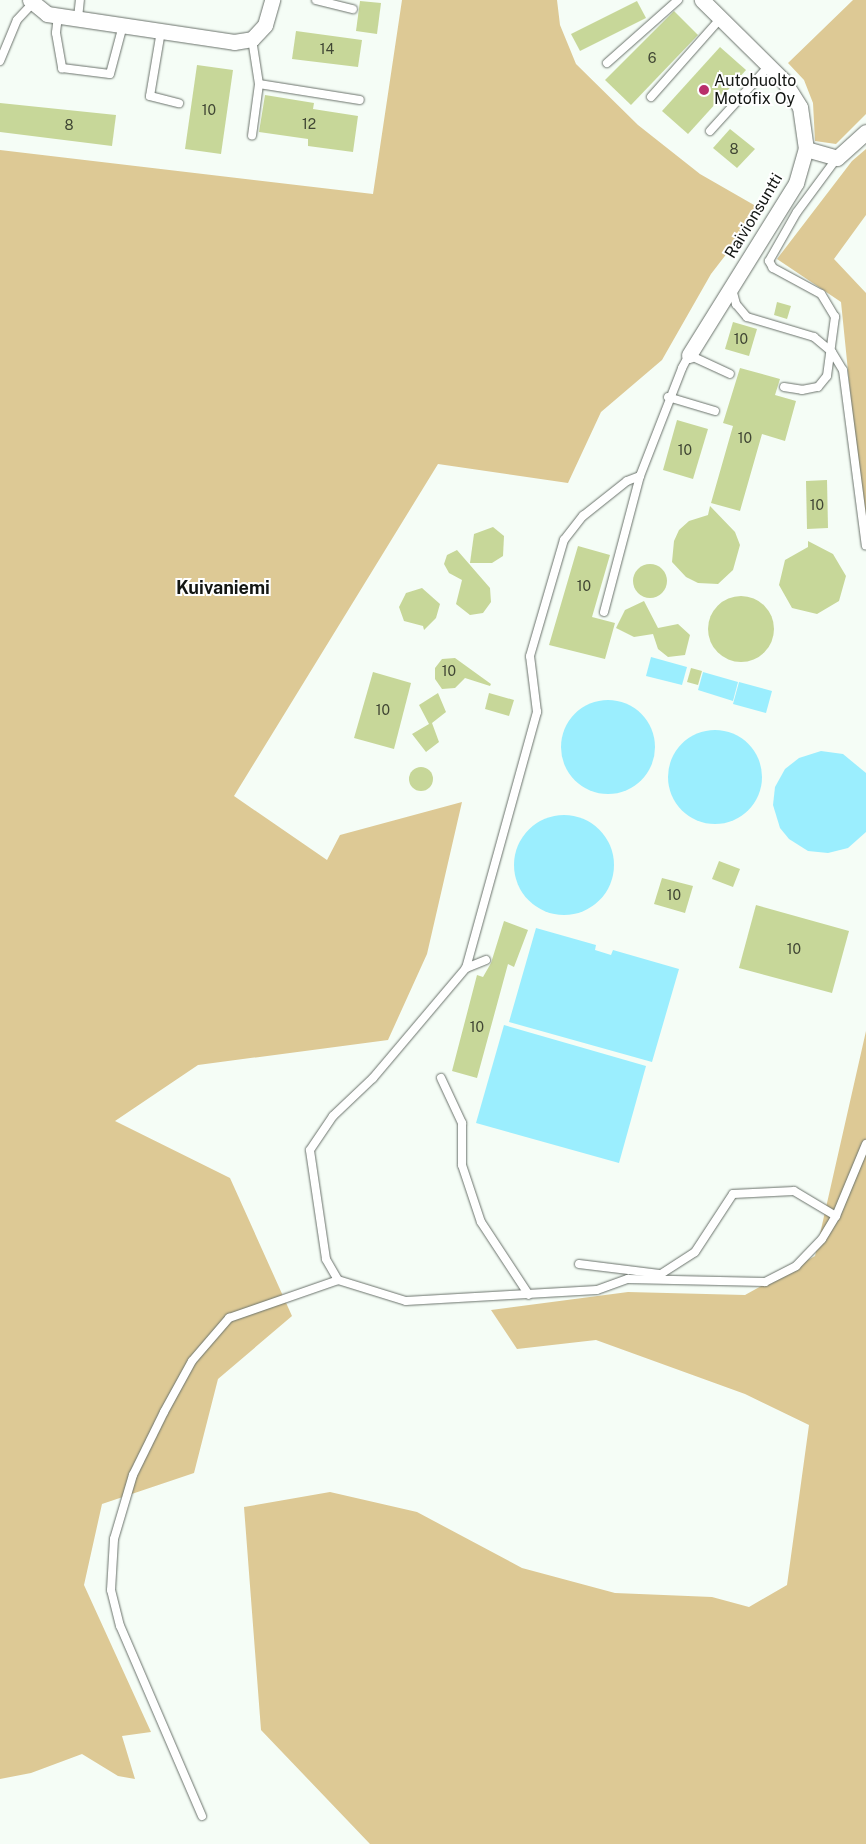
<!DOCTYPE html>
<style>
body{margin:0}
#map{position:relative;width:866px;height:1844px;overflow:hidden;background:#f5fdf6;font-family:"Public Sans",sans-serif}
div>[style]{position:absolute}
.green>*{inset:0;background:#ddc995}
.water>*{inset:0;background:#9beefe}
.round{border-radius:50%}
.building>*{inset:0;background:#c7d799}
.roads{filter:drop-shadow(0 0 1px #6a726b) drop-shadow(0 0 1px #6a726b)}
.lane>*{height:8px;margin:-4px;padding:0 4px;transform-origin:4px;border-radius:4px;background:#fff}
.street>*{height:15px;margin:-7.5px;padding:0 7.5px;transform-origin:7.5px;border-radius:7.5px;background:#fff}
.dots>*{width:14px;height:14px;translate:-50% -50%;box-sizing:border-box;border:2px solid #fff;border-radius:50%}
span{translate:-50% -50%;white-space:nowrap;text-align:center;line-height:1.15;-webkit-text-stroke:4px #fff;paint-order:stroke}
.number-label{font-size:14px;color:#404634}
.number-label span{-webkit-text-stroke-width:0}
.poi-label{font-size:16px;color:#131613}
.left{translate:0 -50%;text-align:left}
.street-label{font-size:16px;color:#131613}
.neighbourhood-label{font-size:18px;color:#131613;font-weight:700}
</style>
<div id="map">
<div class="green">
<i style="clip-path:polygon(402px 0,557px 0,560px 25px,576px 64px,638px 125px,700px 174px,761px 209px,711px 274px,662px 360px,601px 412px,568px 483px,438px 464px,234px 796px,327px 860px,340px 835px,462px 802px,427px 954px,388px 1040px,198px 1065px,115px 1121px,230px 1178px,292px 1316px,218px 1379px,194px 1473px,102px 1504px,84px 1585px,151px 1732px,122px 1736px,135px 1779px,118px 1776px,82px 1754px,31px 1773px,0 1779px,0 150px,373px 194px)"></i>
<i style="clip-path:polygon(853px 0,866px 0,866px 114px,836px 144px,815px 141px,813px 103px,804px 80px,788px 63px)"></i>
<i style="clip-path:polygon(866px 149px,866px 215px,834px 259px,866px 293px,866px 548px,841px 302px,777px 259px,852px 161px)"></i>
<i style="clip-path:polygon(866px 1031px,866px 1844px,370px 1844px,261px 1730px,244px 1507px,330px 1492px,417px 1512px,522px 1568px,615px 1593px,712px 1597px,749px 1607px,787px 1585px,809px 1425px,745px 1394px,596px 1340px,517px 1349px,491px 1310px,628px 1292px,745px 1295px,815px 1256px)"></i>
</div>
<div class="water">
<i style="clip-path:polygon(651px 657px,687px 667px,682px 685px,646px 676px)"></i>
<i style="clip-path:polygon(703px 672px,738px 682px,733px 701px,698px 690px)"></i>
<i style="clip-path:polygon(739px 682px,772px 691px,766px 713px,733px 704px)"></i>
<i class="round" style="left:561px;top:700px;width:94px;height:94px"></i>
<i class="round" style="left:668px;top:730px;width:94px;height:94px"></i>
<i style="clip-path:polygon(821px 751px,843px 754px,866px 773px,866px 832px,848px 848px,828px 853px,808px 851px,789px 839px,780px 828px,773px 805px,775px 787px,785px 769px,799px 758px)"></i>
<i class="round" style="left:514px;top:815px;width:100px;height:100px"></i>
<i style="clip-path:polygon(536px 928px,596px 945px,595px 950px,611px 955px,613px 950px,679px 969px,652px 1062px,509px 1022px)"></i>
<i style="clip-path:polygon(504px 1025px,646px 1066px,619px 1163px,476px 1123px)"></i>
</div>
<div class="building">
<i style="clip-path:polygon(360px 1px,381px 3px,377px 34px,356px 31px)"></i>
<i style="clip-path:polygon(637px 1px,646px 18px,580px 51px,571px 34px)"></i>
<i style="clip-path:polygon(674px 11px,698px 35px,631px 105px,605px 80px)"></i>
<i style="clip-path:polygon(296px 31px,362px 40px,358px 67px,292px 59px)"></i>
<i style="clip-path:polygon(720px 47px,746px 70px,688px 134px,662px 111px)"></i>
<i style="clip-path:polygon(197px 65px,233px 70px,221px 154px,185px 149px)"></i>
<i style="clip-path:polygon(265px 95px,314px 103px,313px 109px,358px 116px,353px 152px,308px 146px,308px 139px,259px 132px)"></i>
<i style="clip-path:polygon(0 103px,116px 115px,112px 146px,0 132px)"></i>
<i style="clip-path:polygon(730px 129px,755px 149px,737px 168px,713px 148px)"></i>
<i style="clip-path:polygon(777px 302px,791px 306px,787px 319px,774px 315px)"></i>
<i style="clip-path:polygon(733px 322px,757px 329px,749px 356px,725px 349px)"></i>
<i style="clip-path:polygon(740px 368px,780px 379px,775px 395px,796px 401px,785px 441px,762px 434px,740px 511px,711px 503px,733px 426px,723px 423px)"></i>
<i style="clip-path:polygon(677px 420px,708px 429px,693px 479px,663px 470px)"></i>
<i style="clip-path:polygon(827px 480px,828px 528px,807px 529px,806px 481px)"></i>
<i style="clip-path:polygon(710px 506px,735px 532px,740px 545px,733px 570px,718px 584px,698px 583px,686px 577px,672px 562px,674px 541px,679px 530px,689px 521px,708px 515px)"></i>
<i style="clip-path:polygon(493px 527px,504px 536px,503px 556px,492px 563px,470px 563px,474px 534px)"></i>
<i style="clip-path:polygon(808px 541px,833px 554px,846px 576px,839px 601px,817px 614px,792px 608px,779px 585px,785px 560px,808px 547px)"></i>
<i style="clip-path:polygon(578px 546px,610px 555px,592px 617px,615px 623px,605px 659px,549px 645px)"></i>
<i style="clip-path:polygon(457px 550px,490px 588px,491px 602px,483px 613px,470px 615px,456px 604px,462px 580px,449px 573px,444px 564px,447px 555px)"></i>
<i class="round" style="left:633px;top:564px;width:34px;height:34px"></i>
<i style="clip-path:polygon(422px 588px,440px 604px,436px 618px,424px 630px,423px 626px,404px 621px,399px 607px,406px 593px)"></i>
<i class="round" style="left:708px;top:596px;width:66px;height:66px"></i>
<i style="clip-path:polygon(644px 601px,658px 628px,678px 624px,690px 635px,685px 655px,668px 657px,658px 649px,653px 634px,634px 637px,616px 628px,625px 610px)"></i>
<i style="clip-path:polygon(455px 658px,491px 684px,490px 686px,465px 678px,455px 688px,442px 689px,435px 679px,435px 668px,442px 659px)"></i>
<i style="clip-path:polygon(691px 668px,702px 671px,698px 685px,687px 682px)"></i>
<i style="clip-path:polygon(373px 672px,411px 683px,394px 749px,354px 738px)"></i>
<i style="clip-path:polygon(438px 693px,446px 712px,432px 723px,439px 742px,426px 752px,412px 734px,429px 724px,419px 705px)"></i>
<i style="clip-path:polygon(489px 693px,514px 700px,509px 716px,485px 709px)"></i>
<i class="round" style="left:409px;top:767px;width:24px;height:24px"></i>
<i style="clip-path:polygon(719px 861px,740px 869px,733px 887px,712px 879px)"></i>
<i style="clip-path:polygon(662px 878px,693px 886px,685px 913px,654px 904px)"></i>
<i style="clip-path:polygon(756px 905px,849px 931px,832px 993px,739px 968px)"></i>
<i style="clip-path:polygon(504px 921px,528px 930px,514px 967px,508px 964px,477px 1078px,452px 1071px,477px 975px,483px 977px,491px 963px)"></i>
</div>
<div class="roads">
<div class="lane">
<i style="left:316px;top:0;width:38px;rotate:14deg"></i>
<i style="left:58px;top:16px;width:17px;rotate:97deg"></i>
<i style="left:56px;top:33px;width:36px;rotate:80deg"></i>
<i style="left:62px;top:68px;width:48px;rotate:7.1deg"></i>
<i style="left:110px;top:74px;width:51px;rotate:-75.1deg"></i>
<i style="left:78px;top:18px;width:18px;rotate:-84deg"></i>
<i style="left:161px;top:31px;width:66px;rotate:99.6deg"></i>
<i style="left:150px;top:96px;width:30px;rotate:14deg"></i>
<i style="left:252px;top:39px;width:46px;rotate:81.2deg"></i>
<i style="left:259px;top:84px;width:52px;rotate:97.7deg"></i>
<i style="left:0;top:61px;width:44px;rotate:-67.5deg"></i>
<i style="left:17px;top:20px;width:22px;rotate:-47deg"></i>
<i style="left:607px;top:63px;width:95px;rotate:-41.6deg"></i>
<i style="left:259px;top:84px;width:102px;rotate:9deg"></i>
<i style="left:651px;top:97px;width:104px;rotate:-48.5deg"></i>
<i style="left:710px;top:131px;width:88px;rotate:-47.8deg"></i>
<i style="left:732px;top:289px;width:16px;rotate:75deg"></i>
<i style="left:736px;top:304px;width:17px;rotate:50deg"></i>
<i style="left:747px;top:317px;width:70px;rotate:16.6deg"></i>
<i style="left:814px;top:337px;width:23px;rotate:40deg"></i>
<i style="left:832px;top:352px;width:21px;rotate:59deg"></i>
<i style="left:843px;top:370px;width:177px;rotate:82.6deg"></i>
<i style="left:784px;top:387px;width:18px;rotate:9deg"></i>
<i style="left:802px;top:390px;width:16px;rotate:-11deg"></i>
<i style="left:818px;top:387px;width:14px;rotate:-51deg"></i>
<i style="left:827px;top:376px;width:60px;rotate:-82.3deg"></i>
<i style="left:835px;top:317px;width:27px;rotate:-121deg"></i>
<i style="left:821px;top:294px;width:55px;rotate:-151.6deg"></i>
<i style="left:773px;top:268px;width:8px;rotate:-120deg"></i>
<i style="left:769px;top:261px;width:56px;rotate:-60.3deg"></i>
<i style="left:797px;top:212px;width:67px;rotate:-53.5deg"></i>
<i style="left:668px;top:397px;width:49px;rotate:16.6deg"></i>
<i style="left:604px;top:612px;width:141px;rotate:-75.2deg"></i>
<i style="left:640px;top:476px;width:116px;rotate:-68.7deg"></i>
<i style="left:682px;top:368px;width:15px;rotate:-62deg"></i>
<i style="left:689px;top:355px;width:45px;rotate:24.9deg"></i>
<i style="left:486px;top:960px;width:22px;rotate:158deg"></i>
<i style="left:466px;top:968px;width:266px;rotate:-74.5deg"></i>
<i style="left:537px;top:712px;width:56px;rotate:-97.1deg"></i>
<i style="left:530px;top:656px;width:121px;rotate:-73.7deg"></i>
<i style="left:564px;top:540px;width:31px;rotate:-52deg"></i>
<i style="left:583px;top:516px;width:56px;rotate:-38.5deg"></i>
<i style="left:627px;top:481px;width:14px;rotate:-21deg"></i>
<i style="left:441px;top:1078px;width:50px;rotate:65deg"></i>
<i style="left:462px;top:1123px;width:42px;rotate:90deg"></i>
<i style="left:462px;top:1165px;width:60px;rotate:71.6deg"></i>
<i style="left:481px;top:1222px;width:87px;rotate:56.7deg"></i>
<i style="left:579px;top:1264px;width:83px;rotate:7deg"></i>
<i style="left:661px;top:1274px;width:40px;rotate:-32.9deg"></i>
<i style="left:695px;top:1252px;width:69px;rotate:-56.8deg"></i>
<i style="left:733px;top:1194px;width:61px;rotate:-2.8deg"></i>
<i style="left:794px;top:1191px;width:49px;rotate:30.8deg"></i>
<i style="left:338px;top:1280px;width:24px;rotate:-120deg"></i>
<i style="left:326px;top:1259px;width:110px;rotate:-98.4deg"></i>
<i style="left:310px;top:1150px;width:41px;rotate:-55.9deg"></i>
<i style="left:333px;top:1116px;width:55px;rotate:-43.5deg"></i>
<i style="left:373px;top:1078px;width:144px;rotate:-49.8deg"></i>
<i style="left:202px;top:1816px;width:207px;rotate:-113.3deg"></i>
<i style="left:120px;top:1626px;width:37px;rotate:-104deg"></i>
<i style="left:111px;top:1590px;width:51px;rotate:-86.6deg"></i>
<i style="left:114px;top:1539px;width:67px;rotate:-73.5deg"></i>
<i style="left:133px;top:1475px;width:70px;rotate:-63.8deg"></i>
<i style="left:164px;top:1412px;width:58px;rotate:-61.2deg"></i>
<i style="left:192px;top:1361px;width:57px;rotate:-49.3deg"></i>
<i style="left:229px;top:1318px;width:115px;rotate:-19.2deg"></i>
<i style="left:338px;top:1280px;width:71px;rotate:17.2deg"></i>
<i style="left:406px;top:1301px;width:191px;rotate:-3.3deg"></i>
<i style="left:597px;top:1290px;width:33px;rotate:-20deg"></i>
<i style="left:628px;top:1279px;width:137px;rotate:1.3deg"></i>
<i style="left:765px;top:1282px;width:35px;rotate:-27deg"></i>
<i style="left:796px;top:1266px;width:37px;rotate:-46deg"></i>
<i style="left:822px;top:1239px;width:27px;rotate:-59deg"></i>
<i style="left:836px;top:1216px;width:78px;rotate:-67.4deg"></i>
</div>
<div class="street">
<i style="left:30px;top:0;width:22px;rotate:39deg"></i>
<i style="left:47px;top:14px;width:189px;rotate:8.5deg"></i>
<i style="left:234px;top:42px;width:18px;rotate:-9deg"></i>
<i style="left:252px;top:39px;width:19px;rotate:-47deg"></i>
<i style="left:265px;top:25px;width:26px;rotate:-74deg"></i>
<i style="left:806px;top:149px;width:32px;rotate:16deg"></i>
<i style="left:837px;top:158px;width:39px;rotate:-42deg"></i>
<i style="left:689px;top:355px;width:203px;rotate:-58.1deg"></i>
<i style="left:796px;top:183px;width:35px;rotate:-74deg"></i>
<i style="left:806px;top:149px;width:42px;rotate:-98.1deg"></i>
<i style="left:800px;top:107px;width:32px;rotate:-122deg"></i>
<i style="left:783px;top:80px;width:114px;rotate:-135.4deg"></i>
</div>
</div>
<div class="dots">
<i style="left:704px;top:90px;background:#b92f6b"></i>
</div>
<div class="number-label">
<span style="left:327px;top:49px">14</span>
<span style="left:652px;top:58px">6</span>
<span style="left:209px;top:110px">10</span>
<span style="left:309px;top:124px">12</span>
<span style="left:69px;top:125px">8</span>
<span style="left:734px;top:149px">8</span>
<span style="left:741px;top:339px">10</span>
<span style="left:745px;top:438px">10</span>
<span style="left:685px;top:450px">10</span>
<span style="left:817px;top:505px">10</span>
<span style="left:584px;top:586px">10</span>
<span style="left:449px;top:671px">10</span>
<span style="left:383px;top:710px">10</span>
<span style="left:674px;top:895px">10</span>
<span style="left:794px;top:949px">10</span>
<span style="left:477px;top:1027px">10</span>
</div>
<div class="poi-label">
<span class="left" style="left:714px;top:90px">Autohuolto<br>Motofix Oy</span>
</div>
<div class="street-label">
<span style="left:754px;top:216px;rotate:-59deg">Raivionsuntti</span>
</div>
<div class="neighbourhood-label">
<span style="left:223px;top:588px">Kuivaniemi</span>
</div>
</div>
